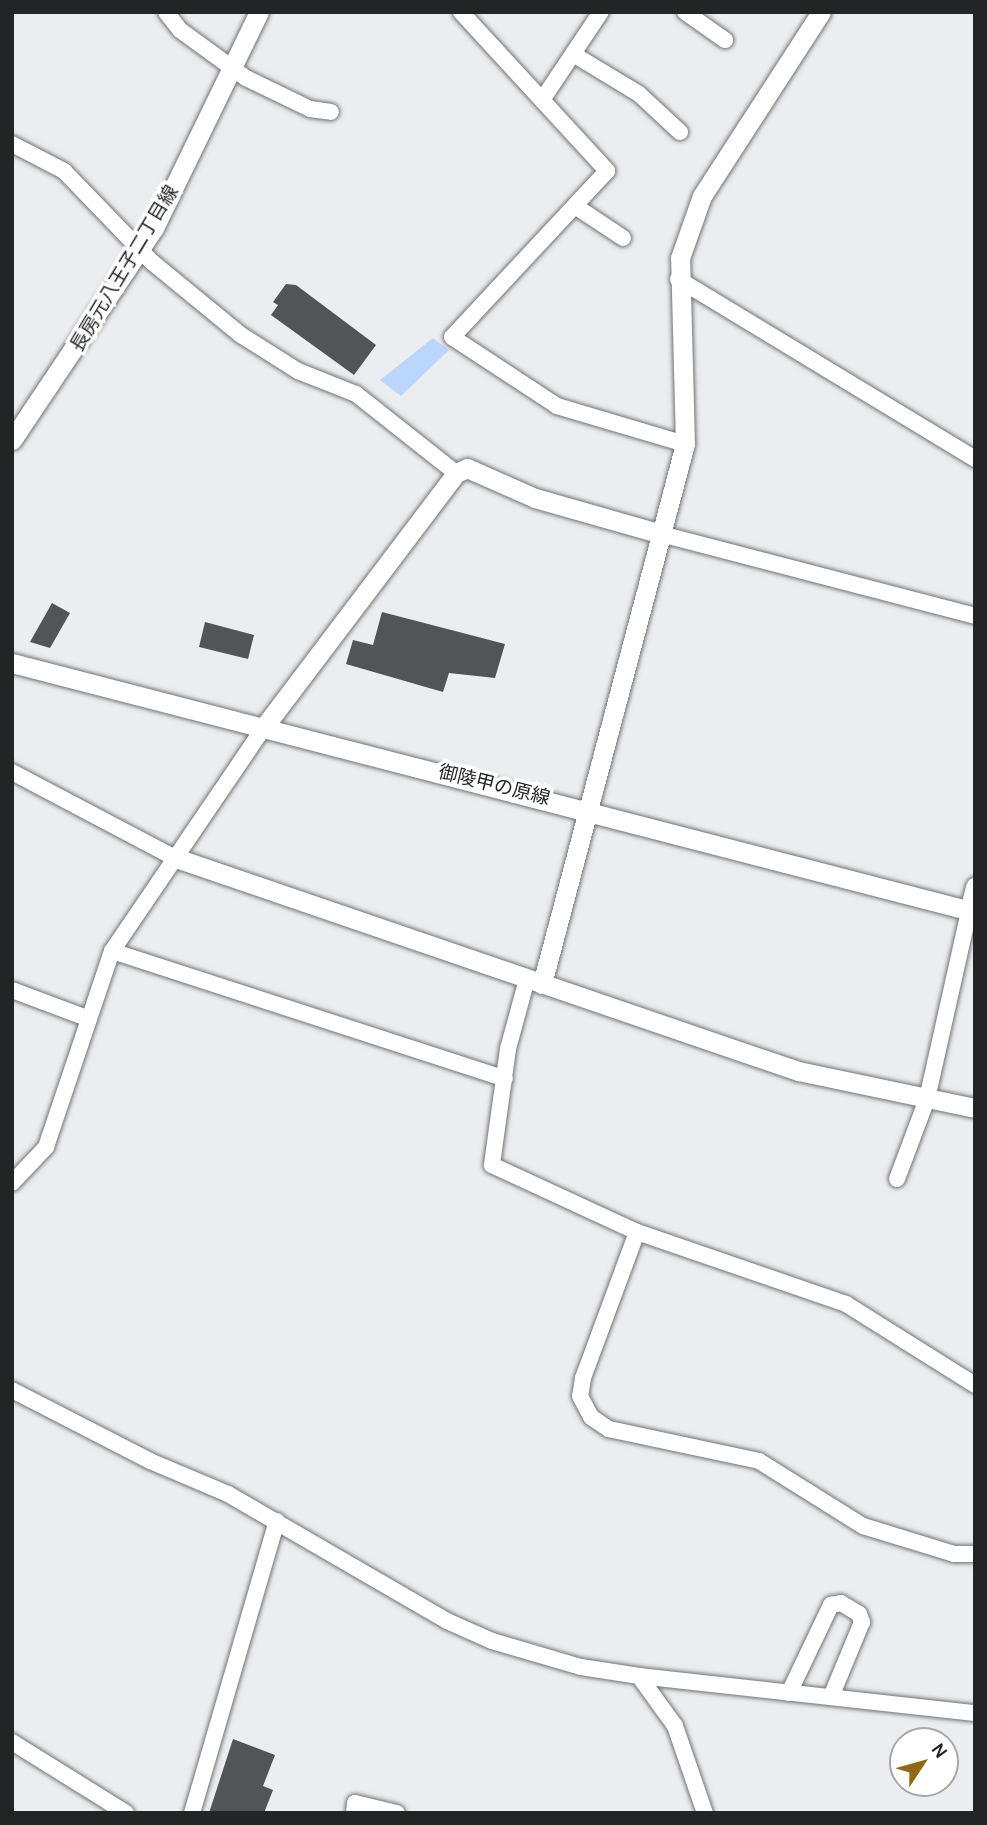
<!DOCTYPE html>
<meta charset="utf-8">
<style>
body{margin:0}
#map{position:relative;width:987px;height:1825px;overflow:hidden;background:#ebedf0;font-family:Karla,"Noto Sans JP",sans-serif}
div>[style]{position:absolute}
.green>*{inset:0;background:#bad6fd}
.building>*{inset:0;background:#535457}
.roads{filter:drop-shadow(0 0 2px #717375) drop-shadow(0 0 2px #717375)}
.minor>*{height:16px;margin:-8px;padding:0 8px;transform-origin:8px;border-radius:8px;background:#fff}
.tertiary>*{height:19px;margin:-9.5px;padding:0 9.5px;transform-origin:9.5px;border-radius:9.5px;background:#fff}
span{translate:-50% -50%;white-space:nowrap;text-align:center;line-height:1.15;-webkit-text-stroke:7px #fff;paint-order:stroke}
.street-label{font-size:19px;color:#232425}
.frame{position:absolute;inset:0;border:14px solid #232425;pointer-events:none}
.north{position:absolute;left:889px;top:1727px;width:70px;height:70px;box-sizing:border-box;background:#fff;border:2px solid #a7a7a8;border-radius:50%;rotate:54deg;font-size:19px;font-weight:700;line-height:28px;text-align:center;color:#232425}
.north::after{content:'';display:block;margin:auto;width:24px;height:32px;background:#946713;clip-path:polygon(50% 0,100% 100%,50% 72%,0 100%)}
</style>
<div id="map">
<div class="green">
<i style="clip-path:polygon(433px 338px,449px 350px,401px 396px,380px 380px)"></i>
</div>
<div class="building">
<i style="clip-path:polygon(286px 284px,296px 285px,376px 345px,354px 375px,271px 315px,278px 305px,273px 302px)"></i>
<i style="clip-path:polygon(52px 603px,70px 613px,50px 648px,30px 642px)"></i>
<i style="clip-path:polygon(382px 612px,505px 644px,495px 678px,449px 673px,443px 692px,346px 664px,353px 640px,373px 645px)"></i>
<i style="clip-path:polygon(205px 622px,254px 635px,248px 659px,199px 647px)"></i>
<i style="clip-path:polygon(233px 1739px,275px 1755px,263px 1786px,273px 1790px,264px 1813px,209px 1813px)"></i>
</div>
<div class="roads">
<div class="minor">
<i style="left:166px;top:12px;width:23px;rotate:52deg"></i>
<i style="left:180px;top:30px;width:82px;rotate:36deg"></i>
<i style="left:246px;top:78px;width:71px;rotate:25.8deg"></i>
<i style="left:310px;top:109px;width:21px;rotate:8deg"></i>
<i style="left:461px;top:12px;width:216px;rotate:47.4deg"></i>
<i style="left:607px;top:171px;width:227px;rotate:133deg"></i>
<i style="left:452px;top:337px;width:126px;rotate:33.3deg"></i>
<i style="left:557px;top:406px;width:134px;rotate:16.5deg"></i>
<i style="left:685px;top:12px;width:49px;rotate:35deg"></i>
<i style="left:573px;top:54px;width:77px;rotate:31.2deg"></i>
<i style="left:639px;top:94px;width:56px;rotate:42.8deg"></i>
<i style="left:542px;top:100px;width:106px;rotate:-56.2deg"></i>
<i style="left:12px;top:144px;width:59px;rotate:27.4deg"></i>
<i style="left:64px;top:171px;width:127px;rotate:46deg"></i>
<i style="left:152px;top:262px;width:115px;rotate:39.4deg"></i>
<i style="left:241px;top:335px;width:67px;rotate:32.3deg"></i>
<i style="left:298px;top:371px;width:62px;rotate:21.6deg"></i>
<i style="left:356px;top:394px;width:127px;rotate:38.3deg"></i>
<i style="left:578px;top:208px;width:54px;rotate:33.7deg"></i>
<i style="left:678px;top:279px;width:347px;rotate:31.2deg"></i>
<i style="left:661px;top:534px;width:325px;rotate:14.6deg"></i>
<i style="left:12px;top:772px;width:182px;rotate:27.8deg"></i>
<i style="left:112px;top:951px;width:413px;rotate:18deg"></i>
<i style="left:527px;top:979px;width:73px;rotate:105.2deg"></i>
<i style="left:508px;top:1049px;width:117px;rotate:97.9deg"></i>
<i style="left:492px;top:1165px;width:160px;rotate:24.8deg"></i>
<i style="left:637px;top:1232px;width:221px;rotate:19deg"></i>
<i style="left:846px;top:1304px;width:152px;rotate:32.1deg"></i>
<i style="left:12px;top:990px;width:82px;rotate:20.6deg"></i>
<i style="left:897px;top:1179px;width:85px;rotate:-69.4deg"></i>
<i style="left:927px;top:1099px;width:193px;rotate:-77.4deg"></i>
<i style="left:12px;top:1183px;width:50px;rotate:-46.6deg"></i>
<i style="left:46px;top:1147px;width:207px;rotate:-71.4deg"></i>
<i style="left:112px;top:951px;width:271px;rotate:-55.8deg"></i>
<i style="left:637px;top:1232px;width:156px;rotate:110.3deg"></i>
<i style="left:583px;top:1378px;width:18px;rotate:99deg"></i>
<i style="left:580px;top:1396px;width:24px;rotate:62deg"></i>
<i style="left:591px;top:1417px;width:22px;rotate:34deg"></i>
<i style="left:609px;top:1429px;width:153px;rotate:12deg"></i>
<i style="left:759px;top:1461px;width:123px;rotate:32deg"></i>
<i style="left:863px;top:1526px;width:95px;rotate:17.1deg"></i>
<i style="left:954px;top:1554px;width:21px"></i>
<i style="left:12px;top:1390px;width:155px;rotate:27.2deg"></i>
<i style="left:150px;top:1461px;width:85px;rotate:22.9deg"></i>
<i style="left:228px;top:1494px;width:253px;rotate:30.1deg"></i>
<i style="left:447px;top:1621px;width:49px;rotate:24deg"></i>
<i style="left:492px;top:1641px;width:93px;rotate:16.3deg"></i>
<i style="left:581px;top:1667px;width:59px;rotate:8.8deg"></i>
<i style="left:639px;top:1676px;width:338px;rotate:6.3deg"></i>
<i style="left:639px;top:1676px;width:62px;rotate:54.2deg"></i>
<i style="left:675px;top:1726px;width:92px;rotate:71deg"></i>
<i style="left:789px;top:1693px;width:98px;rotate:-64.5deg"></i>
<i style="left:831px;top:1605px;width:10px;rotate:-11deg"></i>
<i style="left:841px;top:1603px;width:21px;rotate:31deg"></i>
<i style="left:859px;top:1614px;width:9px;rotate:69deg"></i>
<i style="left:862px;top:1622px;width:81px;rotate:112.5deg"></i>
<i style="left:12px;top:1742px;width:134px;rotate:31.9deg"></i>
<i style="left:192px;top:1813px;width:304px;rotate:-73.8deg"></i>
<i style="left:354px;top:1813px;width:10px;rotate:-84deg"></i>
<i style="left:355px;top:1803px;width:43px;rotate:13.4deg"></i>
</div>
<div class="tertiary">
<i style="left:12px;top:440px;width:255px;rotate:-56.2deg"></i>
<i style="left:154px;top:228px;width:240px;rotate:-64.1deg"></i>
<i style="left:12px;top:663px;width:995px;rotate:14.5deg"></i>
<i style="left:264px;top:727px;width:318px;rotate:-52.9deg"></i>
<i style="left:456px;top:473px;width:12px;rotate:-24deg"></i>
<i style="left:467px;top:468px;width:74px;rotate:23.8deg"></i>
<i style="left:535px;top:498px;width:131px;rotate:15.9deg"></i>
<i style="left:173px;top:857px;width:661px;rotate:18.9deg"></i>
<i style="left:798px;top:1071px;width:181px;rotate:11.8deg"></i>
<i style="left:969px;top:911px;width:25px;rotate:-76deg"></i>
<i style="left:542px;top:984px;width:559px;rotate:-75.17deg"></i>
<i style="left:685px;top:444px;width:186px;rotate:-91.5deg"></i>
<i style="left:680px;top:258px;width:66px;rotate:-70.5deg"></i>
<i style="left:702px;top:196px;width:219px;rotate:-57.1deg"></i>
</div>
</div>
<div class="street-label">
<span style="left:125px;top:269px;rotate:-59deg">長房元八王子二丁目線</span>
<span style="left:494px;top:786px;rotate:14deg">御陵甲の原線</span>
</div>
<div class="frame"></div>
<div class="north">N</div>
</div>
